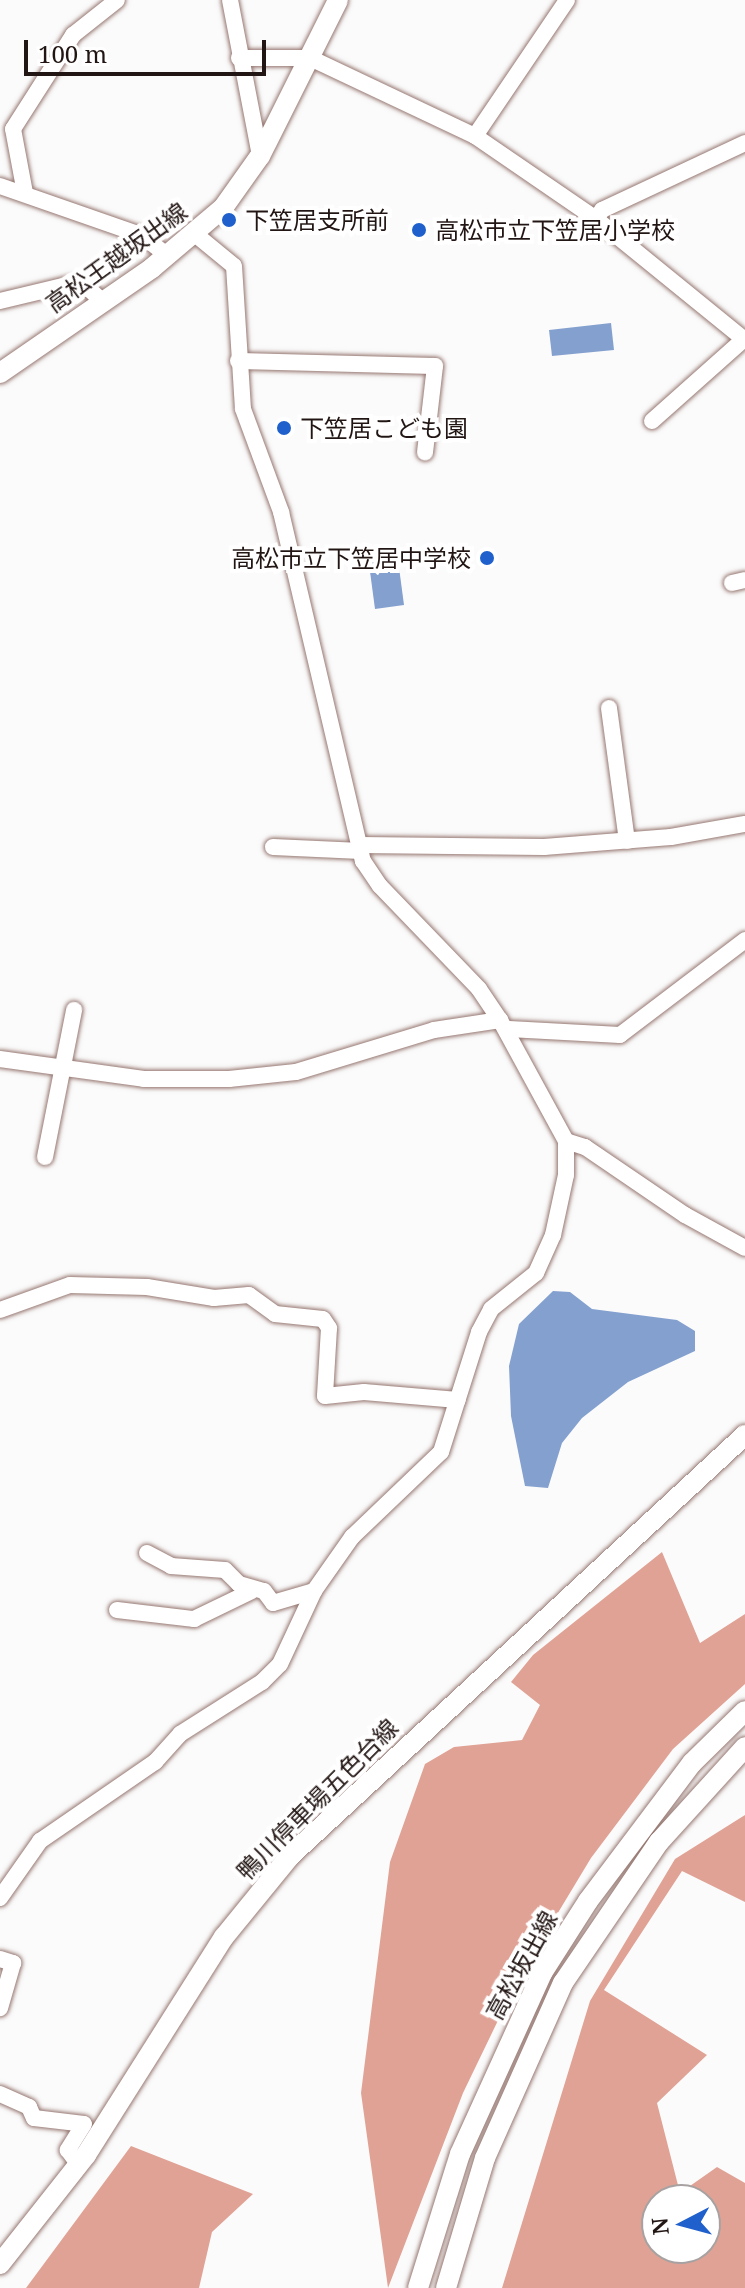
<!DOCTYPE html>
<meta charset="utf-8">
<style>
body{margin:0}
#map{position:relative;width:745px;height:2288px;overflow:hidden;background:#fbfbfb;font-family:"Noto Serif","Noto Sans JP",serif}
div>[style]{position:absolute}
.forest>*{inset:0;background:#e0a295}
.water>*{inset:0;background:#84a0cf}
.roads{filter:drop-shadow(0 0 2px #967771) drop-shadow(0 0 2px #967771)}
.minor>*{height:16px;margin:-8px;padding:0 8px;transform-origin:8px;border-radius:8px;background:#fff}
.major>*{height:20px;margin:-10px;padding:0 10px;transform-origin:10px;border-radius:10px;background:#fff}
.dots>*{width:22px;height:22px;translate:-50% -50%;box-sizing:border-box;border:4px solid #fff;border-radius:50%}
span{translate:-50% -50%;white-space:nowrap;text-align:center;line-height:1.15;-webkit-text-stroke:8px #fff;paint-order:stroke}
.poi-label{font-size:24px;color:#221614}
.left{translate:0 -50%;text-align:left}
.right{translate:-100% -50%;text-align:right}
.street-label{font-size:24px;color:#221614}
.north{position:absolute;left:641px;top:2184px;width:80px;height:80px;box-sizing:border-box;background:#fff;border:2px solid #a7a2a1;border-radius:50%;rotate:264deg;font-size:22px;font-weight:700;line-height:32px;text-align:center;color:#221614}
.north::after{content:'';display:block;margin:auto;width:28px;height:36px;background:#1f60cc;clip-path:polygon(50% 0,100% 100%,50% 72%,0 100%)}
.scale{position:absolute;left:24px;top:40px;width:242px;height:36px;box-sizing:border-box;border:4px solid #221614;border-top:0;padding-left:10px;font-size:24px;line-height:28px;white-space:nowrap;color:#221614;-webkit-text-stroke:6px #fff;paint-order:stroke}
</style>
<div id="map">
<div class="forest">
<i style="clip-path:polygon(662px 1552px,700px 1643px,745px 1614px,745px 1684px,673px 1749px,591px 1858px,518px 1979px,463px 2093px,388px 2288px,361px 2093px,390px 1862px,425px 1764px,454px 1747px,522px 1740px,540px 1705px,511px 1682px,533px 1655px)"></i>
<i style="clip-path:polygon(evenodd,745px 1815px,745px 1902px,682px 1871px,604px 1990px,707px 2055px,657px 2103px,680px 2193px,717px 2167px,745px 2183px,745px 2288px,502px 2288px,590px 2001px,675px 1859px,745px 1815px,657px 2200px,705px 2200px,705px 2248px,657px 2248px,657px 2200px)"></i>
<i style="clip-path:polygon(131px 2146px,253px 2194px,212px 2232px,199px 2288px,26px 2288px)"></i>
</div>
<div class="water">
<i style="clip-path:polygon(611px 323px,614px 350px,552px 356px,549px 330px)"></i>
<i style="clip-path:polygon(396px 545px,404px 605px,375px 609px,367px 549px)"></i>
<i style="clip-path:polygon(553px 1291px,570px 1292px,592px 1309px,677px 1320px,695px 1331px,695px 1351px,628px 1382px,582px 1418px,562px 1443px,548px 1488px,525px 1486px,511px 1416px,509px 1366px,519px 1324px)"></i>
</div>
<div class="roads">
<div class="minor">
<i style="left:230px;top:0;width:159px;rotate:79.1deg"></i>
<i style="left:239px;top:58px;width:71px"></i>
<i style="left:310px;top:58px;width:183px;rotate:25.3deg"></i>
<i style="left:475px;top:136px;width:147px;rotate:34.4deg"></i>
<i style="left:596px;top:219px;width:192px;rotate:39.1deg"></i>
<i style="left:475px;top:136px;width:164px;rotate:-55.9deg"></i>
<i style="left:0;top:186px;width:149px;rotate:19.2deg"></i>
<i style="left:141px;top:235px;width:33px;rotate:38deg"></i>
<i style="left:25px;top:193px;width:65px;rotate:-100.6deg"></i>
<i style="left:13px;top:129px;width:112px;rotate:-57.4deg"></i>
<i style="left:73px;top:35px;width:56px;rotate:-38.5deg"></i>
<i style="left:596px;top:219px;width:11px;rotate:-56deg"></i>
<i style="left:602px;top:210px;width:158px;rotate:-25.1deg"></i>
<i style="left:195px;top:234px;width:50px;rotate:39.4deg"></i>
<i style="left:234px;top:266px;width:143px;rotate:86.4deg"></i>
<i style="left:243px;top:409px;width:110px;rotate:69.7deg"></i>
<i style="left:281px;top:512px;width:359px;rotate:76.8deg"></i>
<i style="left:363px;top:861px;width:30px;rotate:56deg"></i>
<i style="left:380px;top:886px;width:143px;rotate:46.1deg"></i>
<i style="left:479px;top:989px;width:37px;rotate:56deg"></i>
<i style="left:0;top:301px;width:73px;rotate:-13.5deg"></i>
<i style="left:71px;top:284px;width:19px;rotate:16deg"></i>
<i style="left:89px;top:289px;width:19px;rotate:43deg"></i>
<i style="left:238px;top:361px;width:197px;rotate:1.5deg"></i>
<i style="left:435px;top:366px;width:87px;rotate:96.6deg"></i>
<i style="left:652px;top:421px;width:123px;rotate:-41.7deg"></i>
<i style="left:732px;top:583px;width:13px;rotate:-13deg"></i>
<i style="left:609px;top:708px;width:134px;rotate:82.3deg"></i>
<i style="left:359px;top:845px;width:185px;rotate:0.6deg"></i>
<i style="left:544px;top:847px;width:127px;rotate:-4.5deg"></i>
<i style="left:671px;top:837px;width:75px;rotate:-10deg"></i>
<i style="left:273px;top:847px;width:88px;rotate:2.6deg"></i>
<i style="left:509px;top:1029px;width:111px;rotate:3.1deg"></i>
<i style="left:620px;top:1035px;width:157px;rotate:-37.2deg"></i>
<i style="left:0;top:1059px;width:145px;rotate:7.9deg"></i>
<i style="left:144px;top:1079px;width:85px"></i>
<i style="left:229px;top:1079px;width:67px;rotate:-6deg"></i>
<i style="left:296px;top:1072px;width:144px;rotate:-16.9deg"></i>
<i style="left:434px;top:1030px;width:67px;rotate:-8.6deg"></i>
<i style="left:500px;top:1020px;width:138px;rotate:61.4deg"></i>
<i style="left:45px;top:1157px;width:150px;rotate:-78.8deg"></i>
<i style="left:0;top:1310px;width:74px;rotate:-19.7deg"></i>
<i style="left:70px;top:1285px;width:77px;rotate:1.5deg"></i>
<i style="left:147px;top:1287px;width:68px;rotate:9.3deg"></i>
<i style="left:214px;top:1298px;width:35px;rotate:-5deg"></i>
<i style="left:249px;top:1295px;width:32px;rotate:36deg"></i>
<i style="left:275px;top:1314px;width:48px;rotate:5.9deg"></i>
<i style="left:323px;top:1319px;width:11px;rotate:56deg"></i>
<i style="left:329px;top:1328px;width:68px;rotate:93.4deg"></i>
<i style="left:325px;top:1396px;width:39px;rotate:-6deg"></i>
<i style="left:364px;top:1392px;width:94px;rotate:4.9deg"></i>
<i style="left:147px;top:1553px;width:27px;rotate:28deg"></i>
<i style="left:171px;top:1566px;width:54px;rotate:4.2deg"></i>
<i style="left:225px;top:1570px;width:20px;rotate:45deg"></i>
<i style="left:239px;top:1584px;width:26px;rotate:16deg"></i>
<i style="left:264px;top:1591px;width:15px;rotate:53deg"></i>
<i style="left:273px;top:1603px;width:43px;rotate:-16.3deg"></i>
<i style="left:117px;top:1610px;width:78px;rotate:6.7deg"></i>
<i style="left:194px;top:1619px;width:64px;rotate:-25.8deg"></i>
<i style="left:0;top:1898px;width:70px;rotate:-54.9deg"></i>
<i style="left:40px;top:1841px;width:140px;rotate:-34.5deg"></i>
<i style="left:155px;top:1762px;width:38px;rotate:-48deg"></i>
<i style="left:180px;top:1734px;width:97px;rotate:-32.4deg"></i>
<i style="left:262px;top:1682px;width:25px;rotate:-45deg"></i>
<i style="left:280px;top:1664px;width:81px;rotate:-65deg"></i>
<i style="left:314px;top:1591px;width:66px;rotate:-54.9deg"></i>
<i style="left:352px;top:1537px;width:123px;rotate:-43.7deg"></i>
<i style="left:441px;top:1452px;width:126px;rotate:-72.4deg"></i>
<i style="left:479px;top:1332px;width:26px;rotate:-62deg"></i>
<i style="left:491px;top:1309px;width:58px;rotate:-38.7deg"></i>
<i style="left:536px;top:1273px;width:42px;rotate:-65.9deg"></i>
<i style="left:553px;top:1235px;width:61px;rotate:-77.8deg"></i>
<i style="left:566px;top:1175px;width:34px;rotate:-90deg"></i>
<i style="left:566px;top:1141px;width:20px;rotate:18deg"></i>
<i style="left:585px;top:1147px;width:121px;rotate:34.2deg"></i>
<i style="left:685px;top:1215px;width:68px;rotate:28.8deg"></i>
<i style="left:0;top:1959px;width:14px;rotate:17deg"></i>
<i style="left:13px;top:1963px;width:47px;rotate:106.1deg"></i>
<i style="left:0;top:2094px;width:32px;rotate:24deg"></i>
<i style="left:29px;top:2107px;width:12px;rotate:66deg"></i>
<i style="left:34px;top:2118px;width:50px;rotate:6.8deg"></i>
<i style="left:84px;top:2124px;width:31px;rotate:122deg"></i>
<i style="left:68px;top:2150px;width:19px;rotate:54deg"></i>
</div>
<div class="major">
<i style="left:0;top:373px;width:185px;rotate:-34.6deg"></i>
<i style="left:152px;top:268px;width:93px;rotate:-40.2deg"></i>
<i style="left:223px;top:208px;width:64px;rotate:-54.6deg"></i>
<i style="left:260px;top:156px;width:174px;rotate:-63.4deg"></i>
<i style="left:0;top:2264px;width:139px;rotate:-51.7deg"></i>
<i style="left:86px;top:2155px;width:258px;rotate:-57.7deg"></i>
<i style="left:224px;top:1937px;width:104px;rotate:-50.8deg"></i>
<i style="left:290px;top:1856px;width:620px;rotate:-42.78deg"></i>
<i style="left:418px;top:2288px;width:140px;rotate:-72.6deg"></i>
<i style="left:460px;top:2154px;width:199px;rotate:-65.6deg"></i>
<i style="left:542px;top:1973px;width:85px;rotate:-57.4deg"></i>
<i style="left:588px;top:1901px;width:173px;rotate:-53deg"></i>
<i style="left:692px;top:1763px;width:74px;rotate:-44.5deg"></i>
<i style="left:446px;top:2288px;width:136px;rotate:-73.3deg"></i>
<i style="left:485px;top:2158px;width:192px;rotate:-66deg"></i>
<i style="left:563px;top:1983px;width:171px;rotate:-55.8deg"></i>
<i style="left:659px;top:1842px;width:128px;rotate:-47.8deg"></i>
</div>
</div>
<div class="dots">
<i style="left:229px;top:220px;background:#1f60cc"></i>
<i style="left:419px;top:230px;background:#1f60cc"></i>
<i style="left:284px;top:428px;background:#1f60cc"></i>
<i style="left:487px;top:558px;background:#1f60cc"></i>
</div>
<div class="poi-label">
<span class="left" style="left:245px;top:220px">下笠居支所前</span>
<span class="left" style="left:435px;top:230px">高松市立下笠居小学校</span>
<span class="left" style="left:300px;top:428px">下笠居こども園</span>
<span class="right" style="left:471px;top:558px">高松市立下笠居中学校</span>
</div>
<div class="street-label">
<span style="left:116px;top:257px;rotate:-36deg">高松王越坂出線</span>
<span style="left:317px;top:1799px;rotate:-45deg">鴨川停車場五色台線</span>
<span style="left:521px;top:1965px;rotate:-61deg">高松坂出線</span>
</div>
<div class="north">N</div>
<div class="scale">100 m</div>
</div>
